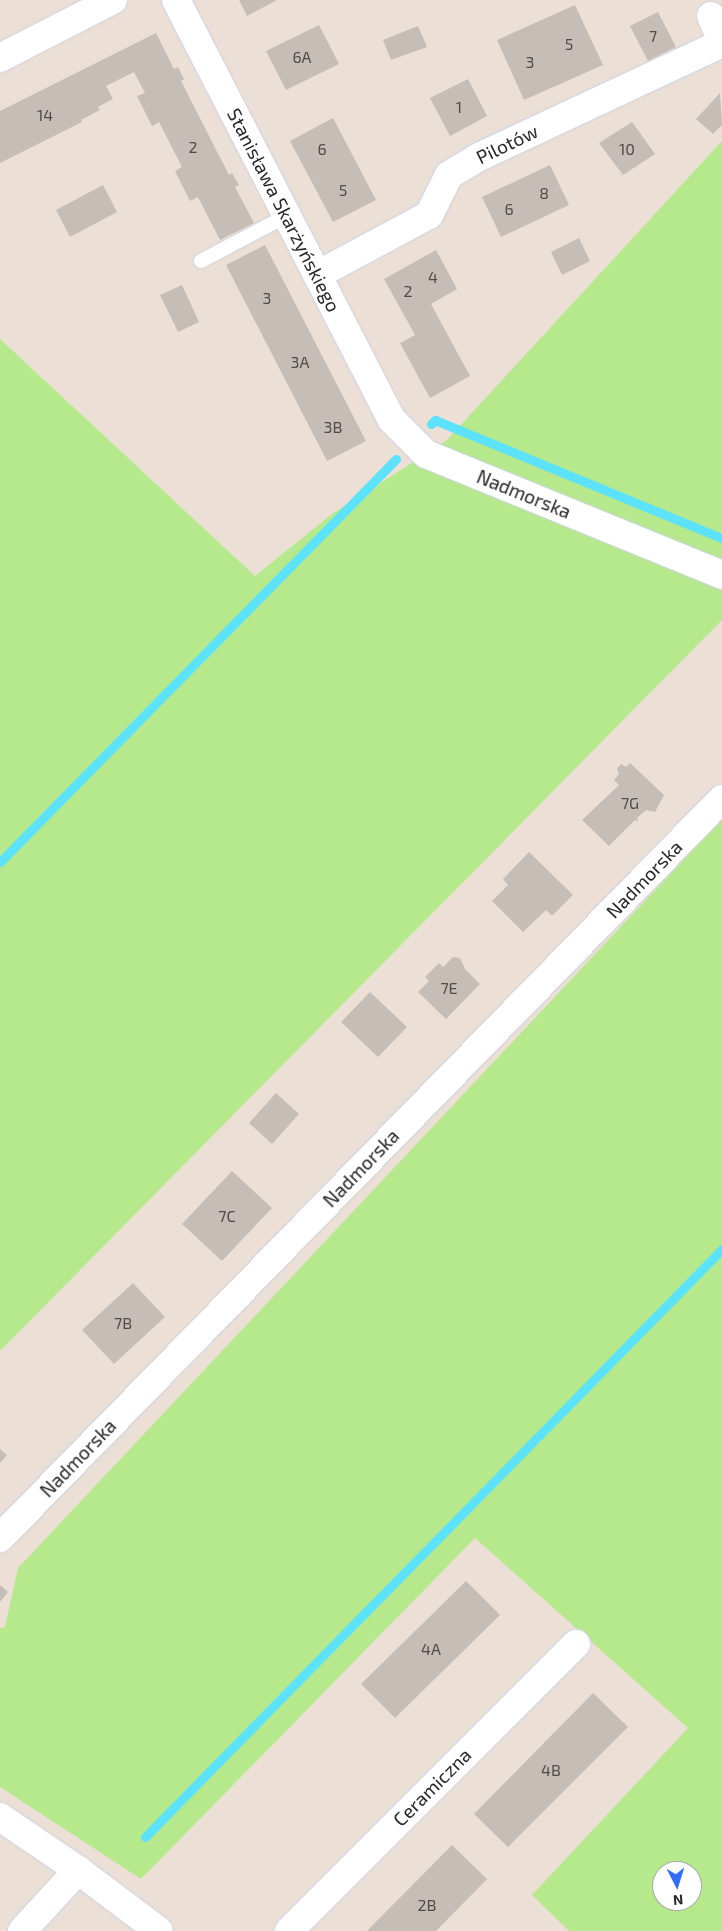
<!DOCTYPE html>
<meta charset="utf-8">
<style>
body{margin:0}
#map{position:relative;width:722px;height:1931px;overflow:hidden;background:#ece0d6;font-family:"Exo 2",sans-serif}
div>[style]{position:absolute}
.green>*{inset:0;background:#b6e98b}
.stream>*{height:9px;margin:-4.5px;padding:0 4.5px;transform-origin:4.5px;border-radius:4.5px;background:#5ce2fb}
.building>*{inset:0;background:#c6bdb6}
.roads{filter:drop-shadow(0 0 1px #cbd2e2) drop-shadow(0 0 1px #cbd2e2)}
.lane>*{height:14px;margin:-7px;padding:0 7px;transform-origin:7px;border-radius:7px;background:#fff}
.street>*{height:28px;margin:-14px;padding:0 14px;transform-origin:14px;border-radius:14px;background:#fff}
span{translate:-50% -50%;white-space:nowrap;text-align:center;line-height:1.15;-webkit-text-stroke:4px #fff;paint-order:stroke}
.number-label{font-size:16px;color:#4f4c4b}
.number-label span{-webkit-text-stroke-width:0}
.street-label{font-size:19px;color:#272727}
.north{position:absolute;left:652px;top:1861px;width:50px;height:50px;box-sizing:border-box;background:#fff;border:1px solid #a9a9a9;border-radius:50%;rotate:175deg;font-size:14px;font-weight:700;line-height:20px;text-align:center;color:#272727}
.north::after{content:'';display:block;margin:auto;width:18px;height:22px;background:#306dff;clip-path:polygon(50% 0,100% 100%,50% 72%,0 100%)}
</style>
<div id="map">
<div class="green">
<i style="clip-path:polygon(722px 141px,722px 620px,0 1351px,0 339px,255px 576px,332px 514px,446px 441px)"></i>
<i style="clip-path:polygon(evenodd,722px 819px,722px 1931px,569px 1931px,532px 1895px,688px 1728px,475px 1538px,141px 1879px,0 1787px,0 1628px,5px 1627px,18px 1568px,722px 819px,662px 1871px,692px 1871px,692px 1901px,662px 1901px,662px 1871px)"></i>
</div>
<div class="stream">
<i style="left:431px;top:424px;width:6px;rotate:-45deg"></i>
<i style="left:435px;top:420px;width:310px;rotate:22.4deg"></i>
<i style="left:0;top:862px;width:565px;rotate:-45.5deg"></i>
<i style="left:145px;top:1837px;width:824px;rotate:-45.54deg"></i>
</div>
<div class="building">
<i style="clip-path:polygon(239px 0,277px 0,247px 16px)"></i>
<i style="clip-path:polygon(575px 5px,603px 65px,524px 100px,497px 40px)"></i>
<i style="clip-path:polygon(658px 12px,676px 47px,648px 61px,630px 26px)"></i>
<i style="clip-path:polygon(319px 25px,339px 64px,286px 90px,266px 51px)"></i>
<i style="clip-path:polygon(418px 26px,427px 47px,391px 60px,383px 40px)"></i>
<i style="clip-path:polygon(156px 33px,174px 69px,178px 67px,184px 79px,181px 81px,229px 175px,232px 173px,239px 185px,235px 187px,254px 223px,220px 240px,198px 197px,190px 201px,175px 171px,182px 167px,159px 122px,152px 126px,137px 96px,145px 93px,134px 72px,106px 86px,113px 99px,98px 107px,100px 110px,81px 120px,82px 122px,0 163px,0 111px)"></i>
<i style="clip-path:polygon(468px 79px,487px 116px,450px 136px,430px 98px)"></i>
<i style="clip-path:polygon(720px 93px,722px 125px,713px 134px,696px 119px)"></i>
<i style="clip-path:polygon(333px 118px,376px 200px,333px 222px,290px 141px)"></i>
<i style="clip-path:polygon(632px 122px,655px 154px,623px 175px,599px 143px)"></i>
<i style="clip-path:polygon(550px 165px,569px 205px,501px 237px,482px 197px)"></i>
<i style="clip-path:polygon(103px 185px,117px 212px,70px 237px,56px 210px)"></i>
<i style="clip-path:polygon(579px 238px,590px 261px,562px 275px,551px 252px)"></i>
<i style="clip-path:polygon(265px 245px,366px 441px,327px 461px,226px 265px)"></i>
<i style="clip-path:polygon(436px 250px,457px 289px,431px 304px,470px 376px,430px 398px,400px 343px,415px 335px,384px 279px)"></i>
<i style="clip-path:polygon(182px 285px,199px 322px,178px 332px,160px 295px)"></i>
<i style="clip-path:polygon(630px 763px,664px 795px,655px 812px,646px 810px,637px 818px,638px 822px,635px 820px,609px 846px,582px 820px,619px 785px,614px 780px,619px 774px,617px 769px,621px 764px,626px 767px)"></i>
<i style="clip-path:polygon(529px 852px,573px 895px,552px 916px,546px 910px,523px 932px,492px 901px,508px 885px,503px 879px)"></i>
<i style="clip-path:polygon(453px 957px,460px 958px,465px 969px,480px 984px,446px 1019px,418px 992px,429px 981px,425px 977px,439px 963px,443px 967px)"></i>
<i style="clip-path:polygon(370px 992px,407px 1027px,378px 1057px,341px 1022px)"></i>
<i style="clip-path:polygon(276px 1093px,299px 1114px,272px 1144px,249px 1123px)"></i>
<i style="clip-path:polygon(232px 1171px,272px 1208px,222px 1261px,182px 1224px)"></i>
<i style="clip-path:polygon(133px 1283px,165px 1317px,114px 1364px,82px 1330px)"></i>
<i style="clip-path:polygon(0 1449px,7px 1455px,0 1463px)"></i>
<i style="clip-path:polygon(466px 1581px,500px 1615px,395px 1718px,361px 1684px)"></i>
<i style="clip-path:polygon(0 1585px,8px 1592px,0 1602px)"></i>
<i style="clip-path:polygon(593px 1693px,628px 1727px,508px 1847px,474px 1814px)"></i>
<i style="clip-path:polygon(452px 1845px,487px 1879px,436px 1931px,367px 1931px)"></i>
</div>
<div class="roads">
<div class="lane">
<i style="left:201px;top:261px;width:96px;rotate:-27.9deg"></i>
</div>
<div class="street">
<i style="left:176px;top:0;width:472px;rotate:62.8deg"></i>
<i style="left:392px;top:420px;width:48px;rotate:45deg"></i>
<i style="left:426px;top:454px;width:320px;rotate:22.2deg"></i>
<i style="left:711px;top:16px;width:27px;rotate:66deg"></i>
<i style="left:0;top:58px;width:127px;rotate:-27.2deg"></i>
<i style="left:317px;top:275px;width:127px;rotate:-28.2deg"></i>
<i style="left:429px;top:215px;width:45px;rotate:-63.4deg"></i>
<i style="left:449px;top:175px;width:35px;rotate:-31deg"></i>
<i style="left:479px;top:157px;width:268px;rotate:-25.1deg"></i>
<i style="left:0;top:1538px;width:1033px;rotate:-45.67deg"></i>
<i style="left:0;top:1817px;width:94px;rotate:34.2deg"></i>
<i style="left:78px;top:1870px;width:101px;rotate:37deg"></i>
<i style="left:22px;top:1931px;width:83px;rotate:-47.4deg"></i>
<i style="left:289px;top:1931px;width:406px;rotate:-45deg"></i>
</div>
</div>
<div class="number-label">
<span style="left:653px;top:36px">7</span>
<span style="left:569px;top:44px">5</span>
<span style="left:302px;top:57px">6A</span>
<span style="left:530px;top:62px">3</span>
<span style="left:459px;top:107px">1</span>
<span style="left:45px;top:115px">14</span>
<span style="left:193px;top:147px">2</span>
<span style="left:322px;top:149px">6</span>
<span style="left:627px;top:149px">10</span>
<span style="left:343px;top:190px">5</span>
<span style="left:544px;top:193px">8</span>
<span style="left:509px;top:209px">6</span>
<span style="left:433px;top:277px">4</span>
<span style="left:408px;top:291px">2</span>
<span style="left:267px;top:298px">3</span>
<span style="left:300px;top:362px">3A</span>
<span style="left:333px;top:427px">3B</span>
<span style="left:630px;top:803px">7G</span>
<span style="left:449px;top:988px">7E</span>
<span style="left:227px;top:1216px">7C</span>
<span style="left:123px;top:1323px">7B</span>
<span style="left:431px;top:1649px">4A</span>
<span style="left:551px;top:1770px">4B</span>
<span style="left:427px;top:1905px">2B</span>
</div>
<div class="street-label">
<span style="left:507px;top:144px;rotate:-26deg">Pilotów</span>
<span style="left:284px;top:210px;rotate:63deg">Stanisława Skarżyńskiego</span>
<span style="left:524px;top:494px;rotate:22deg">Nadmorska</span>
<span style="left:644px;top:879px;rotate:-46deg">Nadmorska</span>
<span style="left:361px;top:1168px;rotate:-46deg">Nadmorska</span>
<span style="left:78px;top:1458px;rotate:-46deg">Nadmorska</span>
<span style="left:432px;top:1787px;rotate:-45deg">Ceramiczna</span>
</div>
<div class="north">N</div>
</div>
